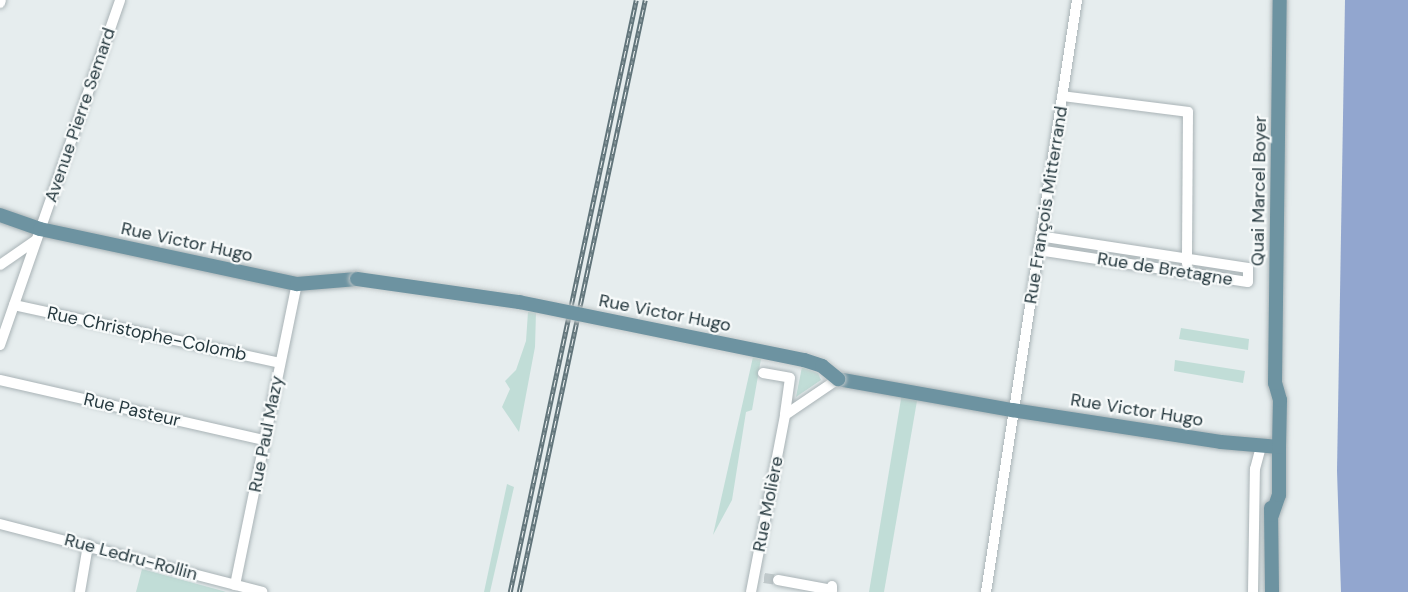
<!DOCTYPE html>
<meta charset="utf-8">
<style>
body{margin:0}
#map{position:relative;width:1408px;height:592px;overflow:hidden;background:#e6edee;font-family:"DM Sans",sans-serif}
div>[style]{position:absolute}
.green>*{inset:0;background:#c1ddd7}
.water>*{inset:0;background:#92a6cf}
.minor-tunnel>*{height:10px;margin-top:-5px;transform-origin:0;background:repeating-linear-gradient(90deg,#c0c9cb 0 10px,transparent 0 15px)}
.roads{filter:drop-shadow(0 0 2px #a9b3b6) drop-shadow(0 0 2px #a9b3b6)}
.minor>*{height:10px;margin:-5px;padding:0 5px;transform-origin:5px;border-radius:5px;background:#fff}
.major>*{height:14px;margin:-7px;padding:0 7px;transform-origin:7px;border-radius:7px;background:#6d93a1}
.rail>*{height:4.5px;margin-top:-2.25px;transform-origin:0;background:repeating-linear-gradient(90deg,#f7fafa 0 7px,#61747a 0 14px);box-sizing:border-box;border-block:2px solid #61747a}
.bridges{filter:drop-shadow(0 0 2px #c2c8c9) drop-shadow(0 0 2px #c2c8c9)}
.major-bridge>*{height:14px;margin:-7px;padding:0 7px;transform-origin:7px;border-radius:7px;background:#6d93a1}
span{translate:-50% -50%;white-space:nowrap;text-align:center;line-height:1.15;-webkit-text-stroke:4.5px #f7fafa;paint-order:stroke}
.street-label{font-size:18px;color:#26393f}
</style>
<div id="map">
<div class="green">
<i style="clip-path:polygon(528px 312px,536px 312px,535px 347px,519px 432px,502px 407px,510px 389px,505px 381px,516px 370px,526px 341px)"></i>
<i style="clip-path:polygon(1181px 328px,1249px 339px,1248px 350px,1179px 339px)"></i>
<i style="clip-path:polygon(753px 357px,761px 359px,752px 410px,746px 412px,732px 500px,713px 535px)"></i>
<i style="clip-path:polygon(1175px 360px,1245px 371px,1243px 383px,1174px 371px)"></i>
<i style="clip-path:polygon(802px 367px,818px 373px,821px 380px,796px 397px)"></i>
<i style="clip-path:polygon(902px 393px,918px 395px,884px 592px,869px 592px)"></i>
<i style="clip-path:polygon(507px 484px,514px 487px,490px 592px,484px 592px)"></i>
<i style="clip-path:polygon(142px 569px,223px 591px,226px 592px,136px 592px)"></i>
</div>
<div class="water">
<i style="clip-path:polygon(1345px 0,1408px 0,1408px 592px,1341px 592px,1337px 471px)"></i>
</div>
<div class="minor-tunnel">
<i style="left:764px;top:578px;width:14px;rotate:8deg"></i>
</div>
<div class="roads">
<div class="minor">
<i style="left:0;top:3px;width:3px;rotate:-72deg"></i>
<i style="left:1062px;top:96px;width:127px;rotate:7.2deg"></i>
<i style="left:1188px;top:112px;width:152px;rotate:90.4deg"></i>
<i style="left:1038px;top:250px;width:212px;rotate:8.7deg"></i>
<i style="left:1248px;top:282px;width:14px;rotate:-90deg"></i>
<i style="left:1248px;top:268px;width:210px;rotate:-171.3deg"></i>
<i style="left:0;top:265px;width:44px;rotate:-34.8deg"></i>
<i style="left:14px;top:305px;width:272px;rotate:12.3deg"></i>
<i style="left:0;top:345px;width:365px;rotate:-70.8deg"></i>
<i style="left:763px;top:373px;width:27px;rotate:10deg"></i>
<i style="left:790px;top:378px;width:37px;rotate:98deg"></i>
<i style="left:0;top:380px;width:272px;rotate:12.8deg"></i>
<i style="left:0;top:524px;width:271px;rotate:14.5deg"></i>
<i style="left:778px;top:580px;width:55px;rotate:10.5deg"></i>
<i style="left:832px;top:590px;width:4px;rotate:-90deg"></i>
<i style="left:235px;top:585px;width:307px;rotate:-78.4deg"></i>
<i style="left:80px;top:592px;width:48px;rotate:-80.3deg"></i>
<i style="left:751px;top:592px;width:180px;rotate:-79.1deg"></i>
<i style="left:785px;top:415px;width:64px;rotate:-34.2deg"></i>
<i style="left:986px;top:592px;width:599px;rotate:-81.26deg"></i>
<i style="left:1253px;top:592px;width:123px;rotate:-89.1deg"></i>
<i style="left:1255px;top:469px;width:23px;rotate:-75deg"></i>
</div>
<div class="major">
<i style="left:0;top:215px;width:42px;rotate:19.3deg"></i>
<i style="left:40px;top:229px;width:263px;rotate:12.1deg"></i>
<i style="left:297px;top:284px;width:60px;rotate:-4.8deg"></i>
<i style="left:838px;top:379px;width:177px;rotate:10.1deg"></i>
<i style="left:1012px;top:410px;width:211px;rotate:8.7deg"></i>
<i style="left:1221px;top:442px;width:58px;rotate:4.9deg"></i>
<i style="left:1271px;top:508px;width:84px;rotate:89.3deg"></i>
<i style="left:1272px;top:515px;width:21px;rotate:-71deg"></i>
<i style="left:1279px;top:495px;width:48px;rotate:-90deg"></i>
<i style="left:1279px;top:447px;width:47px;rotate:-88.8deg"></i>
<i style="left:1280px;top:400px;width:18px;rotate:-106deg"></i>
<i style="left:1275px;top:383px;width:383px;rotate:-89.3deg"></i>
</div>
</div>
<div class="rail">
<i style="left:510px;top:592px;width:605px;rotate:-77.98deg"></i>
<i style="left:519px;top:592px;width:605px;rotate:-77.98deg"></i>
</div>
<div class="bridges">
<div class="major-bridge">
<i style="left:357px;top:279px;width:164px;rotate:8.1deg"></i>
<i style="left:519px;top:302px;width:291px;rotate:11.5deg"></i>
<i style="left:804px;top:360px;width:19px;rotate:18deg"></i>
<i style="left:822px;top:366px;width:21px;rotate:39deg"></i>
</div>
</div>
<div class="street-label">
<span style="left:80px;top:115px;rotate:-71deg">Avenue Pierre Semard</span>
<span style="left:1259px;top:191px;rotate:-89deg">Quai Marcel Boyer</span>
<span style="left:1046px;top:205px;rotate:-81deg">Rue François Mitterrand</span>
<span style="left:187px;top:242px;rotate:12deg">Rue Victor Hugo</span>
<span style="left:1165px;top:269px;rotate:9deg">Rue de Bretagne</span>
<span style="left:665px;top:313px;rotate:11deg">Rue Victor Hugo</span>
<span style="left:147px;top:334px;rotate:12deg">Rue Christophe-Colomb</span>
<span style="left:132px;top:410px;rotate:13deg">Rue Pasteur</span>
<span style="left:1137px;top:410px;rotate:9deg">Rue Victor Hugo</span>
<span style="left:266px;top:434px;rotate:-79deg">Rue Paul Mazy</span>
<span style="left:768px;top:504px;rotate:-79deg">Rue Molière</span>
<span style="left:131px;top:557px;rotate:15deg">Rue Ledru-Rollin</span>
</div>
</div>
